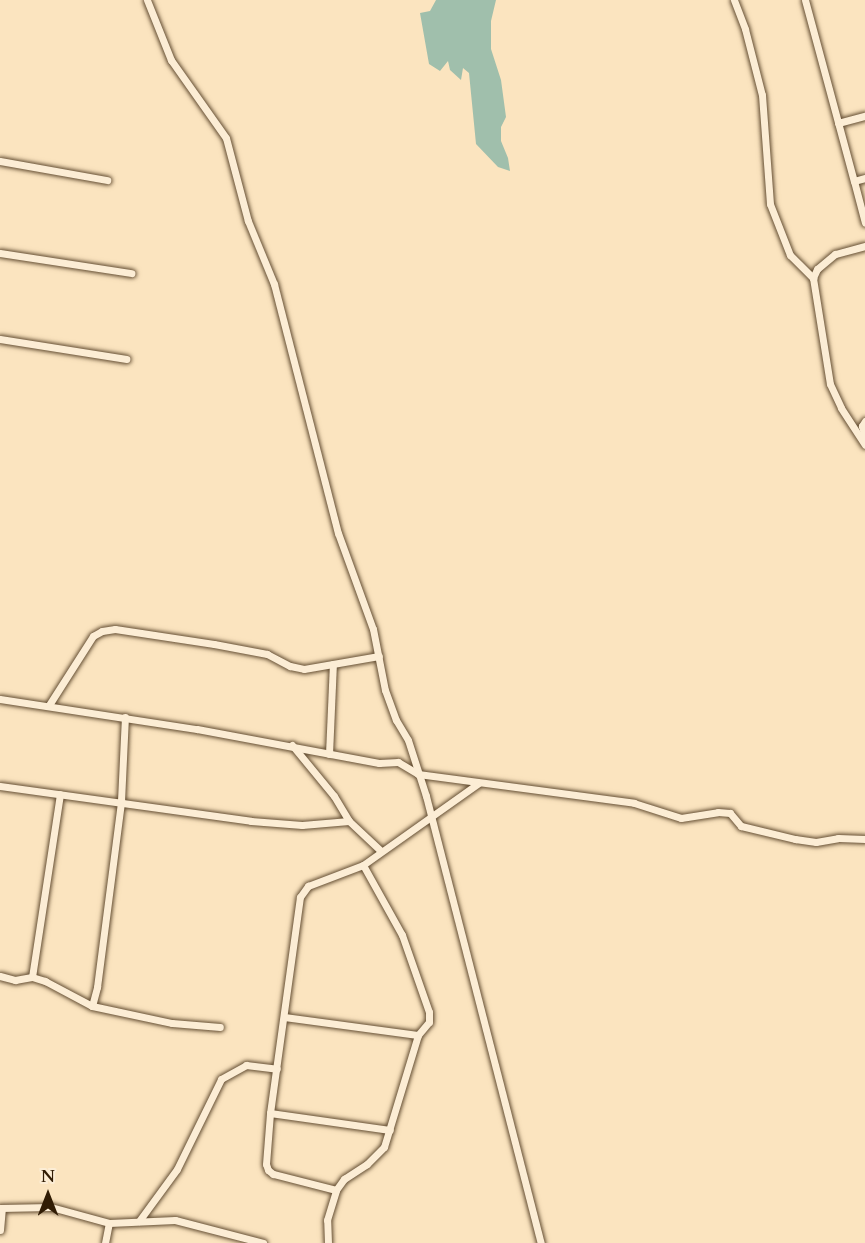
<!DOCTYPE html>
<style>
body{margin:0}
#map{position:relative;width:865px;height:1243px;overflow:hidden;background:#fbe4bf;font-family:Cardo,serif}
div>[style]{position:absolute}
.water>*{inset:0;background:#a0bfac}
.roads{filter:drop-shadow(0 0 2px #644e33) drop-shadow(0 0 2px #644e33)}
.minor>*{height:7px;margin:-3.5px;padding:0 3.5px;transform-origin:3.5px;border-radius:3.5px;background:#fcedd5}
span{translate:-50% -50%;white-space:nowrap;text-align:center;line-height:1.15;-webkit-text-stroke:4.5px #fcedd5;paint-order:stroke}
.north{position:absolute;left:18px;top:1165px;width:60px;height:60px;-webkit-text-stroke:4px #fcedd5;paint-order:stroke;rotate:0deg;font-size:16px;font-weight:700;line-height:24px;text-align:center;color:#311c04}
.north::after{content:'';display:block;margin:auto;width:21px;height:27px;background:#311c04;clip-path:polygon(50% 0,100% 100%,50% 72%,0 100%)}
</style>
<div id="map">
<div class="water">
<i style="clip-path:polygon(436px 0,496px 0,491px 21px,491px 49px,501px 80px,506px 117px,501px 127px,501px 141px,508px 158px,510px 171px,498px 167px,476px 144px,469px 73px,463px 68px,461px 80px,450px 70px,448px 61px,440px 71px,429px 64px,420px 13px,430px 11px)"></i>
</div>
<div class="roads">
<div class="minor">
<i style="left:147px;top:0;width:65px;rotate:68.2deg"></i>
<i style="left:171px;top:60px;width:95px;rotate:54.8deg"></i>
<i style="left:226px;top:138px;width:86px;rotate:75.2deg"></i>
<i style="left:248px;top:221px;width:68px;rotate:67.6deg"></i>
<i style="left:274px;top:284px;width:257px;rotate:75.6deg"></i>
<i style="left:338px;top:533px;width:102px;rotate:70deg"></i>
<i style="left:373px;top:629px;width:62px;rotate:78.9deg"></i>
<i style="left:385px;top:690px;width:32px;rotate:70deg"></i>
<i style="left:396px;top:720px;width:23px;rotate:59deg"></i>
<i style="left:408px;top:740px;width:59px;rotate:72.2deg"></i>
<i style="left:426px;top:796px;width:462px;rotate:75.6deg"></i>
<i style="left:734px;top:0;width:31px;rotate:69deg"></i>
<i style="left:745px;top:29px;width:68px;rotate:75.6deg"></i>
<i style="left:762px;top:95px;width:109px;rotate:85.8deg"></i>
<i style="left:770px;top:204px;width:55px;rotate:68.6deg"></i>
<i style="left:790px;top:255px;width:33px;rotate:45deg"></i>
<i style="left:805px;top:0;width:188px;rotate:74.9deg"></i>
<i style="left:838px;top:123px;width:28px;rotate:-15deg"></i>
<i style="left:0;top:161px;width:109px;rotate:10.1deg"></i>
<i style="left:865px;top:178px;width:11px;rotate:165deg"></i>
<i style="left:854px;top:181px;width:43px;rotate:75.3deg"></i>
<i style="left:865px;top:246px;width:31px;rotate:165deg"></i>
<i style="left:835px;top:254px;width:23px;rotate:140deg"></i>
<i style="left:817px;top:269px;width:10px;rotate:114deg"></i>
<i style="left:813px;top:278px;width:107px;rotate:80.9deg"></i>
<i style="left:830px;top:384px;width:26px;rotate:65deg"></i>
<i style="left:841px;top:408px;width:44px;rotate:57deg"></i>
<i style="left:0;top:253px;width:133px;rotate:8.7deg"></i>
<i style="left:0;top:339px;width:128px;rotate:9deg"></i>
<i style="left:865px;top:421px;width:6px;rotate:121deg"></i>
<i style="left:862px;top:426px;width:12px;rotate:76deg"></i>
<i style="left:0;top:699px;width:199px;rotate:8.7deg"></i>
<i style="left:197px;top:729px;width:185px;rotate:10.6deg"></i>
<i style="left:379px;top:763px;width:19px;rotate:-3deg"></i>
<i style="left:398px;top:762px;width:23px;rotate:31deg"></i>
<i style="left:418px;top:774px;width:218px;rotate:7.6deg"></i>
<i style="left:634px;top:803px;width:49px;rotate:17.7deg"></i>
<i style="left:681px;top:818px;width:37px;rotate:-9deg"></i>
<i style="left:718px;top:812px;width:12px;rotate:5deg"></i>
<i style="left:730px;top:813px;width:17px;rotate:50deg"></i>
<i style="left:741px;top:826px;width:56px;rotate:13.5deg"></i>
<i style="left:795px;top:839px;width:21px;rotate:8deg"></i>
<i style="left:816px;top:842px;width:22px;rotate:-10deg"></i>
<i style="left:838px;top:838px;width:27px;rotate:2deg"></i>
<i style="left:49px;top:705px;width:82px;rotate:-57.5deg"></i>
<i style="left:93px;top:636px;width:10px;rotate:-29deg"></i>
<i style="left:102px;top:631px;width:13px;rotate:-9deg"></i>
<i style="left:115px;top:629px;width:100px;rotate:8.6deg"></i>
<i style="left:214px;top:644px;width:54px;rotate:10.7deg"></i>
<i style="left:267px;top:654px;width:26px;rotate:28deg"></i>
<i style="left:290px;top:666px;width:14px;rotate:12deg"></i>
<i style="left:304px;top:669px;width:76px;rotate:-9.8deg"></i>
<i style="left:292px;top:745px;width:66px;rotate:50.5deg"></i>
<i style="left:334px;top:796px;width:29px;rotate:59deg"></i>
<i style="left:349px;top:821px;width:44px;rotate:43.2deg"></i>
<i style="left:329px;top:754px;width:90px;rotate:-87.5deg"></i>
<i style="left:0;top:786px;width:253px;rotate:7.9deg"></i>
<i style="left:251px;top:821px;width:51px;rotate:4.5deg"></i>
<i style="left:302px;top:825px;width:47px;rotate:-4.9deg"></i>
<i style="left:0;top:976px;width:16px;rotate:15deg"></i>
<i style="left:15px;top:980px;width:17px;rotate:-10deg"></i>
<i style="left:32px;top:977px;width:14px;rotate:17deg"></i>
<i style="left:45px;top:981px;width:53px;rotate:28deg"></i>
<i style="left:92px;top:1006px;width:82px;rotate:12deg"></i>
<i style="left:172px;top:1023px;width:48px;rotate:4.8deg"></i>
<i style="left:32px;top:977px;width:185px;rotate:-81.3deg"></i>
<i style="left:92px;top:1006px;width:20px;rotate:-75deg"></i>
<i style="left:97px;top:987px;width:188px;rotate:-82.6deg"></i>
<i style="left:121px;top:801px;width:84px;rotate:-87.3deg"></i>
<i style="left:284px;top:1017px;width:135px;rotate:7.7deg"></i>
<i style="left:270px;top:1113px;width:121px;rotate:8.1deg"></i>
<i style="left:336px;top:1190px;width:65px;rotate:-165.7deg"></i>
<i style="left:273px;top:1174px;width:6px;rotate:-141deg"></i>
<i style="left:268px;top:1170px;width:6px;rotate:-108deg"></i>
<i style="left:266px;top:1164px;width:51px;rotate:-85.5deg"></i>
<i style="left:270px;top:1113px;width:218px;rotate:-82.1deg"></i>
<i style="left:300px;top:897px;width:14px;rotate:-54deg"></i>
<i style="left:308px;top:886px;width:59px;rotate:-20.9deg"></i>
<i style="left:363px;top:865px;width:142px;rotate:-35.3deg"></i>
<i style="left:0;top:1208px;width:51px;rotate:-1.1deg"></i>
<i style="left:51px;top:1207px;width:60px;rotate:15.4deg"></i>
<i style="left:109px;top:1223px;width:66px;rotate:-2.6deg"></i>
<i style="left:175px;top:1220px;width:91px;rotate:14.6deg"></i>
<i style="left:139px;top:1221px;width:64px;rotate:-53.8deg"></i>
<i style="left:177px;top:1169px;width:100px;rotate:-63.9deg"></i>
<i style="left:221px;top:1079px;width:29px;rotate:-29deg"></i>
<i style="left:246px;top:1065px;width:31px;rotate:7deg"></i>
<i style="left:0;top:1230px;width:21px;rotate:-85deg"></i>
<i style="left:105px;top:1243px;width:20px;rotate:-79deg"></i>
<i style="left:328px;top:1243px;width:23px;rotate:-92deg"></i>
<i style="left:327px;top:1220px;width:31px;rotate:-73deg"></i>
<i style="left:336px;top:1190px;width:14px;rotate:-54deg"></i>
<i style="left:344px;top:1179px;width:27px;rotate:-33deg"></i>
<i style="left:367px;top:1164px;width:24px;rotate:-45deg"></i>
<i style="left:384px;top:1147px;width:117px;rotate:-73.1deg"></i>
<i style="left:418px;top:1035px;width:17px;rotate:-50deg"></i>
<i style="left:429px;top:1022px;width:10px;rotate:-90deg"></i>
<i style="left:429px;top:1012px;width:82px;rotate:-109.3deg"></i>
<i style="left:402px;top:935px;width:80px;rotate:-119.1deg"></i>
</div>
</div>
<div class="north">N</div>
</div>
